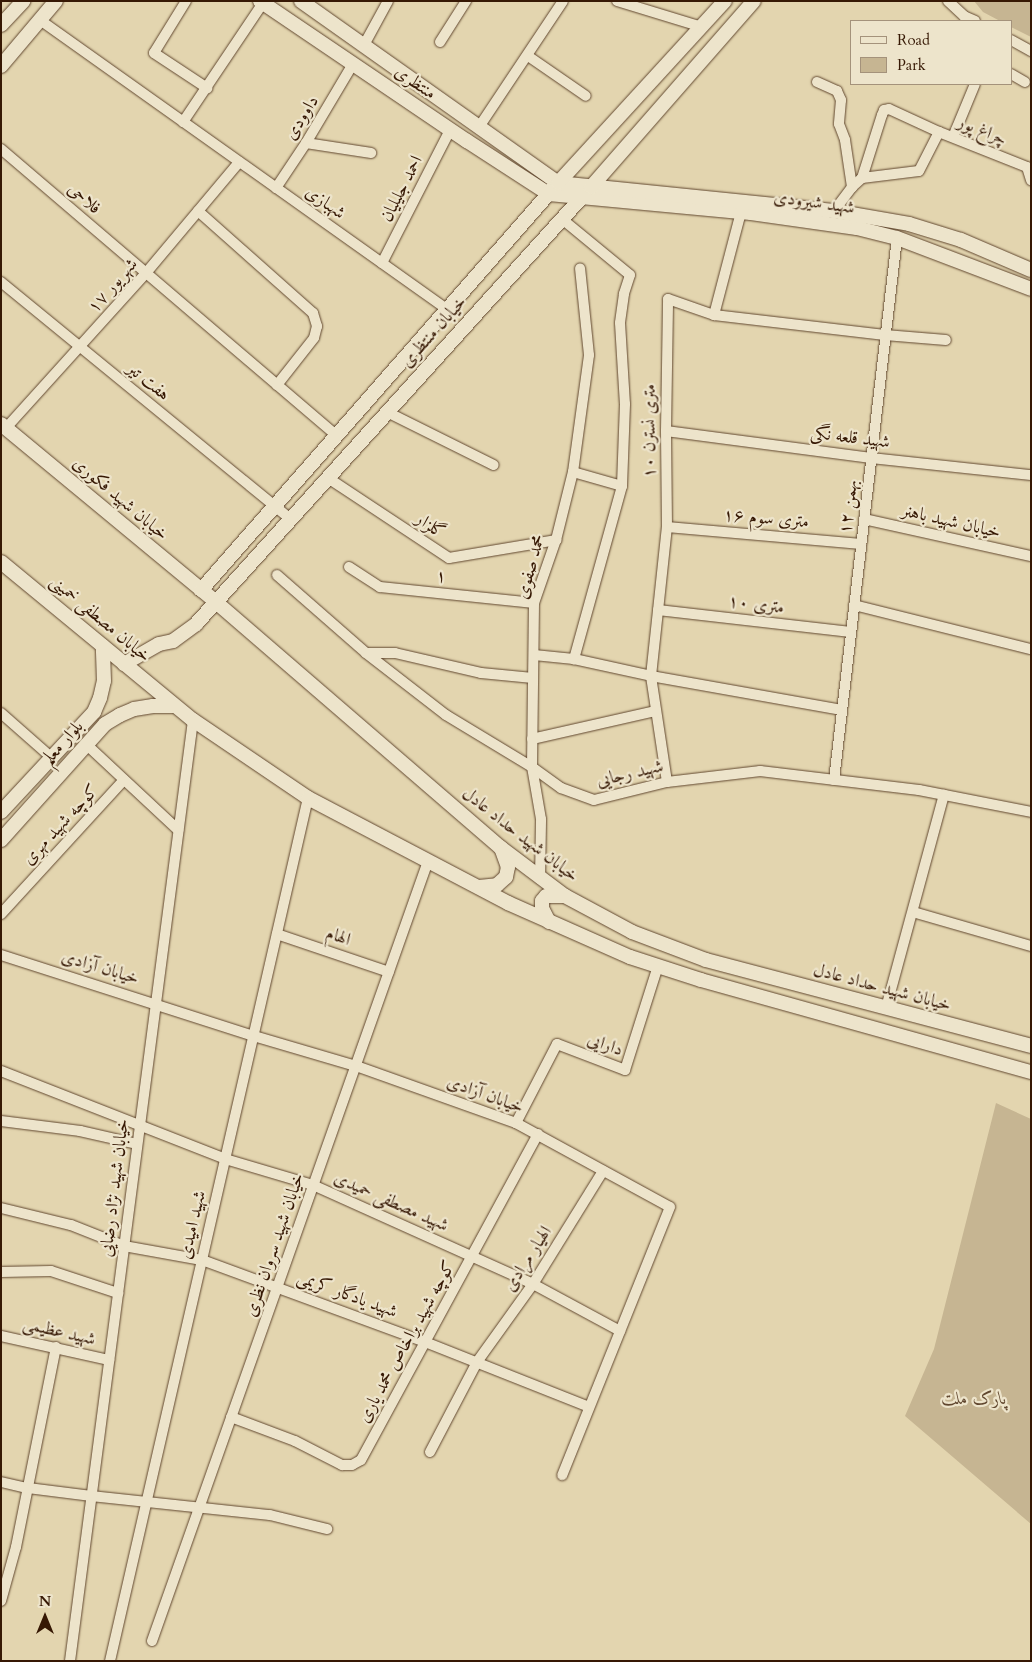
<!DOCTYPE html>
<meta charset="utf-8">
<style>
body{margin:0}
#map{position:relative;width:1032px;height:1662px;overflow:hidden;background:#e3d5af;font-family:Cardo,Amiri,serif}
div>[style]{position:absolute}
.green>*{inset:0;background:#c6b592}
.roads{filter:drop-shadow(0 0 1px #61472f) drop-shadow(0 0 1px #61472f)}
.street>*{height:10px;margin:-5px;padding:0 5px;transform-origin:5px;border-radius:5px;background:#ede4cb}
.secondary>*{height:14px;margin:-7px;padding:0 7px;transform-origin:7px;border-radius:7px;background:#ede4cb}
span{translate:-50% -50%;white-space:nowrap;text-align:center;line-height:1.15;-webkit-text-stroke:4.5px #ede4cb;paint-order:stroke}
.street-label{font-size:18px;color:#361804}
.park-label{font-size:18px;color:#61472f;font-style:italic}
.frame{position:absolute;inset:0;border:2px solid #361804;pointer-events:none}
.legend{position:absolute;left:850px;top:20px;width:162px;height:65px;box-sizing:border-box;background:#ede4cb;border:1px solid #a4927b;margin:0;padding:6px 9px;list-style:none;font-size:15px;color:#361804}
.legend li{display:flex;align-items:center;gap:10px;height:25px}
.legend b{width:25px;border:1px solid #a4927b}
.north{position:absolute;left:20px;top:1592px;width:50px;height:50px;-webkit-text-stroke:4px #ede4cb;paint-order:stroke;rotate:0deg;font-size:14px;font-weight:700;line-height:20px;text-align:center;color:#361804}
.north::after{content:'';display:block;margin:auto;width:18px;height:22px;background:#361804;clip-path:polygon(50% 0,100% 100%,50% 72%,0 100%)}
</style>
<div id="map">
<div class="green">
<i style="clip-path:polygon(974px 1px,1031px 1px,1031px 37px,1011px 27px,1011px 21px,1000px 21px,983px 12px)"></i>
<i style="clip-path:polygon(996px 1103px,1031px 1119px,1031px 1524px,905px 1416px,934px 1349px)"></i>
</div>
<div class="roads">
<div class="street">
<i style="left:186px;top:1px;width:61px;rotate:121.6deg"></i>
<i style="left:154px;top:53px;width:64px;rotate:33.4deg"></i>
<i style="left:617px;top:1px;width:89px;rotate:17deg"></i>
<i style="left:948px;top:1px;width:22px;rotate:43deg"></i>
<i style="left:964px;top:16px;width:12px;rotate:24deg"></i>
<i style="left:40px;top:20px;width:501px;rotate:35.4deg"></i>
<i style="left:1011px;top:40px;width:23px;rotate:29deg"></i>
<i style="left:440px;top:42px;width:49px;rotate:-57.6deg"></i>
<i style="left:364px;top:45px;width:50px;rotate:-61.4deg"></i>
<i style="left:528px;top:56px;width:70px;rotate:34.6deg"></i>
<i style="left:1011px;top:74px;width:16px;rotate:30deg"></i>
<i style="left:817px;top:82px;width:22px;rotate:24deg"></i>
<i style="left:837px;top:91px;width:10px;rotate:66deg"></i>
<i style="left:841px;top:100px;width:24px;rotate:95deg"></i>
<i style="left:839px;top:124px;width:17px;rotate:69deg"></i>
<i style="left:845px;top:140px;width:48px;rotate:81.5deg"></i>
<i style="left:183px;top:122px;width:143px;rotate:-56.1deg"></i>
<i style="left:479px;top:127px;width:151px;rotate:-56.3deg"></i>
<i style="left:953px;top:137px;width:57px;rotate:-67.5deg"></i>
<i style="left:306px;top:143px;width:66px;rotate:8.7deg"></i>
<i style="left:1px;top:149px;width:442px;rotate:40.5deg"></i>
<i style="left:862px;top:178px;width:66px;rotate:-72.4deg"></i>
<i style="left:882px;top:115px;width:5px;rotate:-68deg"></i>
<i style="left:884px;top:110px;width:5px;rotate:-11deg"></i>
<i style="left:889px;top:109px;width:55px;rotate:24.7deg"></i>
<i style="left:939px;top:132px;width:95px;rotate:21.7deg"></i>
<i style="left:1027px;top:167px;width:14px;rotate:73deg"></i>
<i style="left:276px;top:188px;width:54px;rotate:-56.3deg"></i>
<i style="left:306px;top:143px;width:92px;rotate:-59.3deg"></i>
<i style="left:198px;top:211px;width:154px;rotate:41.6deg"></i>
<i style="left:313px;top:313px;width:14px;rotate:73deg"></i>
<i style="left:317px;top:326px;width:12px;rotate:104deg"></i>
<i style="left:314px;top:338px;width:60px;rotate:128.2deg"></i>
<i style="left:834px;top:211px;width:30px;rotate:-53deg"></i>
<i style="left:852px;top:187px;width:13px;rotate:-42deg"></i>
<i style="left:862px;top:178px;width:57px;rotate:-7deg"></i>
<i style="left:919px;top:171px;width:44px;rotate:-62.9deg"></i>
<i style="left:562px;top:219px;width:88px;rotate:39.5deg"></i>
<i style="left:630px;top:275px;width:20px;rotate:108deg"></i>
<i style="left:624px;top:294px;width:29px;rotate:98deg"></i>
<i style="left:620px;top:323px;width:81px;rotate:86.5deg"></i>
<i style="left:625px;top:404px;width:82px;rotate:92.1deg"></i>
<i style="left:622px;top:486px;width:180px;rotate:105.5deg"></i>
<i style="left:382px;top:263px;width:149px;rotate:-62.9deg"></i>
<i style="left:1px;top:282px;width:375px;rotate:39.3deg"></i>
<i style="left:714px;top:315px;width:106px;rotate:-75.3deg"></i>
<i style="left:387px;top:412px;width:119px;rotate:26.4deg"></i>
<i style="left:6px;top:428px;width:209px;rotate:-47.9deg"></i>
<i style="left:146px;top:273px;width:145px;rotate:-50deg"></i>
<i style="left:666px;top:431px;width:207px;rotate:7.5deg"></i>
<i style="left:871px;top:458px;width:161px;rotate:6.1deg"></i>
<i style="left:573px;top:472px;width:51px;rotate:15.9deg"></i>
<i style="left:328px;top:478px;width:145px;rotate:33.5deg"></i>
<i style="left:449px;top:558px;width:109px;rotate:-9.5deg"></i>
<i style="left:864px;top:519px;width:171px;rotate:12.5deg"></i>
<i style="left:667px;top:527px;width:195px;rotate:5deg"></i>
<i style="left:349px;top:567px;width:37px;rotate:33deg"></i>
<i style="left:380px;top:587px;width:155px;rotate:5.9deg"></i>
<i style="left:277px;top:575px;width:118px;rotate:41.2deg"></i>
<i style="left:366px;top:653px;width:101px;rotate:37.8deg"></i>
<i style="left:446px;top:715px;width:100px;rotate:31.2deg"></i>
<i style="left:532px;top:767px;width:36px;rotate:36deg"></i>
<i style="left:561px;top:788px;width:35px;rotate:20deg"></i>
<i style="left:594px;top:800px;width:75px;rotate:-13.9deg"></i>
<i style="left:667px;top:782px;width:94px;rotate:-6.7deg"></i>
<i style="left:760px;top:771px;width:160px;rotate:6.8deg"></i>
<i style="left:919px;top:790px;width:114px;rotate:11.1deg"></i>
<i style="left:854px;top:605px;width:182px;rotate:14deg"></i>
<i style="left:658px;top:610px;width:194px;rotate:6.5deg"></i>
<i style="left:366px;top:653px;width:29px"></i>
<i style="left:395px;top:653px;width:88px;rotate:13.1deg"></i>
<i style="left:481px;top:673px;width:52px;rotate:5.5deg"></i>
<i style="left:534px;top:655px;width:40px;rotate:5.7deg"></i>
<i style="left:574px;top:659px;width:79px;rotate:12.4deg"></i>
<i style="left:651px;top:676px;width:194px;rotate:10.1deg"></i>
<i style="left:1px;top:713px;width:68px;rotate:41.4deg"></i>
<i style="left:532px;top:739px;width:126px;rotate:-12.8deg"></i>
<i style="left:87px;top:745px;width:125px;rotate:43deg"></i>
<i style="left:834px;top:780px;width:546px;rotate:-83.37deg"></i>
<i style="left:667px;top:782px;width:107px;rotate:-98.6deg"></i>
<i style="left:651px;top:676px;width:150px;rotate:-83.9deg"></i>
<i style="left:667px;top:527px;width:96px;rotate:-90.6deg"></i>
<i style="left:666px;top:431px;width:132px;rotate:-89.1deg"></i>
<i style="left:668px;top:299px;width:49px;rotate:19.2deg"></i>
<i style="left:714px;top:315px;width:172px;rotate:6.7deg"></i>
<i style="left:885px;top:335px;width:61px;rotate:4.7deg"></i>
<i style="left:540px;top:879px;width:60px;rotate:-89deg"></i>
<i style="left:541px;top:819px;width:53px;rotate:-99.8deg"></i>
<i style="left:532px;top:767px;width:164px;rotate:-89.3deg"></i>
<i style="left:534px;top:603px;width:67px;rotate:-70.8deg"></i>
<i style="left:556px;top:540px;width:70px;rotate:-76deg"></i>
<i style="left:573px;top:472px;width:118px;rotate:-82.2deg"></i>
<i style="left:589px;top:355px;width:87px;rotate:-95.9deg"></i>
<i style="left:913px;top:912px;width:123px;rotate:16.1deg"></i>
<i style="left:1px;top:914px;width:182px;rotate:-47.5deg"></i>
<i style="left:277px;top:934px;width:118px;rotate:18.7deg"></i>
<i style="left:1px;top:955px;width:266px;rotate:17.8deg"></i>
<i style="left:254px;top:1036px;width:106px;rotate:16.4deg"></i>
<i style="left:356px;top:1066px;width:170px;rotate:19.6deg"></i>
<i style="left:516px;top:1123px;width:175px;rotate:28.6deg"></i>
<i style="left:670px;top:1207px;width:289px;rotate:111.9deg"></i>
<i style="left:886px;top:1008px;width:221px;rotate:-74.8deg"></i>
<i style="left:1px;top:1071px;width:241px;rotate:21.4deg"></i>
<i style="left:225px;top:1159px;width:92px;rotate:16.5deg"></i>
<i style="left:313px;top:1185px;width:241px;rotate:24.2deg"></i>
<i style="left:533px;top:1284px;width:99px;rotate:28.4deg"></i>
<i style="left:1px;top:1121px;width:80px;rotate:7.2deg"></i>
<i style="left:80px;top:1131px;width:58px;rotate:12.8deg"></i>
<i style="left:516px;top:1123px;width:89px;rotate:-62.6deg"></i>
<i style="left:557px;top:1044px;width:73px;rotate:20.9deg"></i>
<i style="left:625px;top:1070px;width:109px;rotate:-72.4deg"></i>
<i style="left:1px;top:1208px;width:72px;rotate:13.7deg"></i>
<i style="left:71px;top:1225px;width:57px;rotate:21.6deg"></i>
<i style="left:124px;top:1246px;width:79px;rotate:10.2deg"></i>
<i style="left:202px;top:1260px;width:238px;rotate:20.2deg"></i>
<i style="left:425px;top:1342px;width:176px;rotate:21.6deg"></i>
<i style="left:1px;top:1272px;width:50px;rotate:-1.1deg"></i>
<i style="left:51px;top:1271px;width:71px;rotate:18.2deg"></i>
<i style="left:1px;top:1336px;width:111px;rotate:12.5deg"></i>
<i style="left:231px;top:1417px;width:68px;rotate:20.6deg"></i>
<i style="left:295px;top:1441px;width:53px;rotate:27.1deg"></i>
<i style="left:342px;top:1465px;width:10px"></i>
<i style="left:352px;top:1465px;width:10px;rotate:-29deg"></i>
<i style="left:361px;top:1460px;width:371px;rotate:-61.5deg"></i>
<i style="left:430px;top:1452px;width:102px;rotate:-62.4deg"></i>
<i style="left:477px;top:1362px;width:96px;rotate:-54.3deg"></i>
<i style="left:533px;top:1284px;width:133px;rotate:-58.2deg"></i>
<i style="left:1px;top:1482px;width:28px;rotate:13deg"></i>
<i style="left:28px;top:1488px;width:64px;rotate:7.2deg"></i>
<i style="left:91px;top:1496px;width:180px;rotate:6.1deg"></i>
<i style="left:270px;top:1515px;width:59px;rotate:13.8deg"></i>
<i style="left:1px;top:1601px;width:56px;rotate:-74.5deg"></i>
<i style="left:16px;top:1547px;width:204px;rotate:-78.7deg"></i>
<i style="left:152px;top:1641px;width:827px;rotate:-70.51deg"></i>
<i style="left:70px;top:1661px;width:949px;rotate:-82.55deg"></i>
<i style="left:110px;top:1661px;width:885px;rotate:-77.08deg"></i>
</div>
<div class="secondary">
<i style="left:260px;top:1px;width:250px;rotate:34.1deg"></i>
<i style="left:467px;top:141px;width:98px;rotate:32.9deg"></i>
<i style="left:549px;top:194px;width:203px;rotate:5.4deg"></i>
<i style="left:751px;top:213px;width:107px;rotate:8.1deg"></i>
<i style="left:857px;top:228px;width:41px;rotate:14deg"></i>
<i style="left:897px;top:238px;width:143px;rotate:20.8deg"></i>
<i style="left:301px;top:1px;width:315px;rotate:35.3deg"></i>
<i style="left:558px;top:183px;width:277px;rotate:5.8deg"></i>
<i style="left:834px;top:211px;width:76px;rotate:9.8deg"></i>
<i style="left:909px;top:224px;width:54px;rotate:17.1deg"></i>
<i style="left:961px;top:240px;width:76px;rotate:23.2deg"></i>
<i style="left:1px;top:25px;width:33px;rotate:-47deg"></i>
<i style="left:1px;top:66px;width:85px;rotate:-49.8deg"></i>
<i style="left:1px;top:424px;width:279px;rotate:39.6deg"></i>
<i style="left:216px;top:602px;width:375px;rotate:40.8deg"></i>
<i style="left:500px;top:847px;width:81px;rotate:37deg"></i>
<i style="left:565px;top:896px;width:76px;rotate:28.2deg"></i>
<i style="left:632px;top:932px;width:79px;rotate:20.7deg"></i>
<i style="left:706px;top:960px;width:336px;rotate:14.8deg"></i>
<i style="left:1px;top:562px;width:249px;rotate:39.5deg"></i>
<i style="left:193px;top:720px;width:139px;rotate:34.1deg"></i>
<i style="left:308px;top:798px;width:226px;rotate:27.7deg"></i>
<i style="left:508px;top:903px;width:133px;rotate:23.9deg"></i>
<i style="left:630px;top:957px;width:75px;rotate:17.9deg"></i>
<i style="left:701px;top:980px;width:343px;rotate:15.6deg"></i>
<i style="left:201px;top:590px;width:541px;rotate:-48.74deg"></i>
<i style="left:558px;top:183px;width:247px;rotate:-47.5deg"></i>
<i style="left:124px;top:664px;width:40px;rotate:-29.7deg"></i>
<i style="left:159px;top:644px;width:14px;rotate:-12deg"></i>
<i style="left:173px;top:641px;width:29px;rotate:-36deg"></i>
<i style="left:196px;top:624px;width:589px;rotate:-47.89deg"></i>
<i style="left:591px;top:187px;width:247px;rotate:-48.8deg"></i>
<i style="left:1px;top:812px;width:137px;rotate:-47.1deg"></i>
<i style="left:94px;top:712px;width:15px;rotate:-67deg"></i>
<i style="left:100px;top:698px;width:17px;rotate:-77deg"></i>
<i style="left:104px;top:681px;width:35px;rotate:-92deg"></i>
<i style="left:1px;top:840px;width:156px;rotate:-48.1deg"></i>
<i style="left:105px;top:724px;width:17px;rotate:-31deg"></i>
<i style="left:120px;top:715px;width:15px;rotate:-23deg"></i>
<i style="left:134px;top:709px;width:19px;rotate:-9deg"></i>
<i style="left:153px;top:706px;width:21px"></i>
<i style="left:479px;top:887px;width:18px;rotate:-6deg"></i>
<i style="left:497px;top:885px;width:12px;rotate:-42deg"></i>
<i style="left:506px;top:877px;width:10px;rotate:-79deg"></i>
<i style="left:508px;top:867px;width:20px;rotate:-110deg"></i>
<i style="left:549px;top:922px;width:16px;rotate:-117deg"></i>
<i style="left:542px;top:908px;width:7px;rotate:-90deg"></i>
<i style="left:542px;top:901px;width:6px;rotate:-51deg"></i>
<i style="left:546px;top:896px;width:19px"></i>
</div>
</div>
<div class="street-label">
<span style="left:415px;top:83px;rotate:34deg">منتظری</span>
<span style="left:302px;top:118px;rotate:-58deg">داوودی</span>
<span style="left:982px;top:131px;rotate:22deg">چراغ پور</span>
<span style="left:402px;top:189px;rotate:-63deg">احمد جلیلیان</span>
<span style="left:84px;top:199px;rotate:41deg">فلاحی</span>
<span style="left:325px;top:203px;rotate:35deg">شهبازی</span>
<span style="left:814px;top:203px;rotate:8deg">شهید شیرودی</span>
<span style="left:113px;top:286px;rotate:-49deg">۱۷ شهریور</span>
<span style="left:434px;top:332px;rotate:-48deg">خیابان منتظری</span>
<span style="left:148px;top:382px;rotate:39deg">هفت تیر</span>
<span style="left:650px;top:431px;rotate:-90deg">۱۰ متری نسترن</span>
<span style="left:850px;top:438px;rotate:7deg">شهید قلعه نگی</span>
<span style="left:120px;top:499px;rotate:40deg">خیابان شهید فکوری</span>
<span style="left:849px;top:507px;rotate:-83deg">۱۲ بهمن</span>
<span style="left:766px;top:519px;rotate:5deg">۱۶ متری سوم</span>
<span style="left:951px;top:522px;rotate:13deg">خیابان شهید باهنر</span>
<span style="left:430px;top:526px;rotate:34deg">گلزار</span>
<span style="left:531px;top:567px;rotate:-74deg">محمد صفوی</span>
<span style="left:441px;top:577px;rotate:6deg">۱</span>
<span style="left:756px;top:605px;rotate:7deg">۱۰ متری</span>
<span style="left:100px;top:619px;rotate:40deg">خیابان مصطفی خمینی</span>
<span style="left:63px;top:743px;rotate:-48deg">بلوار معلم</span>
<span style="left:630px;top:774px;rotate:-13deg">شهید رجایی</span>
<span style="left:61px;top:825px;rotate:-47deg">کوچه شهید مهری</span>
<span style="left:520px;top:835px;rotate:38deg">خیابان شهید حداد عادل</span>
<span style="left:338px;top:937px;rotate:19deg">الهام</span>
<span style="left:100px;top:968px;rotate:17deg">خیابان آزادی</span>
<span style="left:882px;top:988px;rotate:15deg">خیابان شهید حداد عادل</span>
<span style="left:605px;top:1045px;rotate:20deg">دارایی</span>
<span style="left:485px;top:1095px;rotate:20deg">خیابان آزادی</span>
<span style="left:115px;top:1188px;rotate:-83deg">خیابان شهید نژاد رضایی</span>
<span style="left:391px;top:1202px;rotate:24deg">شهید مصطفی حمیدی</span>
<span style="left:193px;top:1225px;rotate:-77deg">شهید امیدی</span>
<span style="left:275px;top:1245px;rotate:-71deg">خیابان شهید سروان نظری</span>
<span style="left:528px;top:1259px;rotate:-57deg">الهیار مرادی</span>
<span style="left:347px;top:1295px;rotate:20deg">شهید یادگار کریمی</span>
<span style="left:59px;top:1332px;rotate:13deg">شهید عظیمی</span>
<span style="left:407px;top:1342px;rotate:-61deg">کوچه شهید براخاص محمد یاری</span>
</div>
<div class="park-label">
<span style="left:974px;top:1399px">پارک ملت</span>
</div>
<div class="frame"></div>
<ul class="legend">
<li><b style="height:6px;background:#ede4cb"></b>Road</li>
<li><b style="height:14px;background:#c6b592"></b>Park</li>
</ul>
<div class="north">N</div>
</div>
